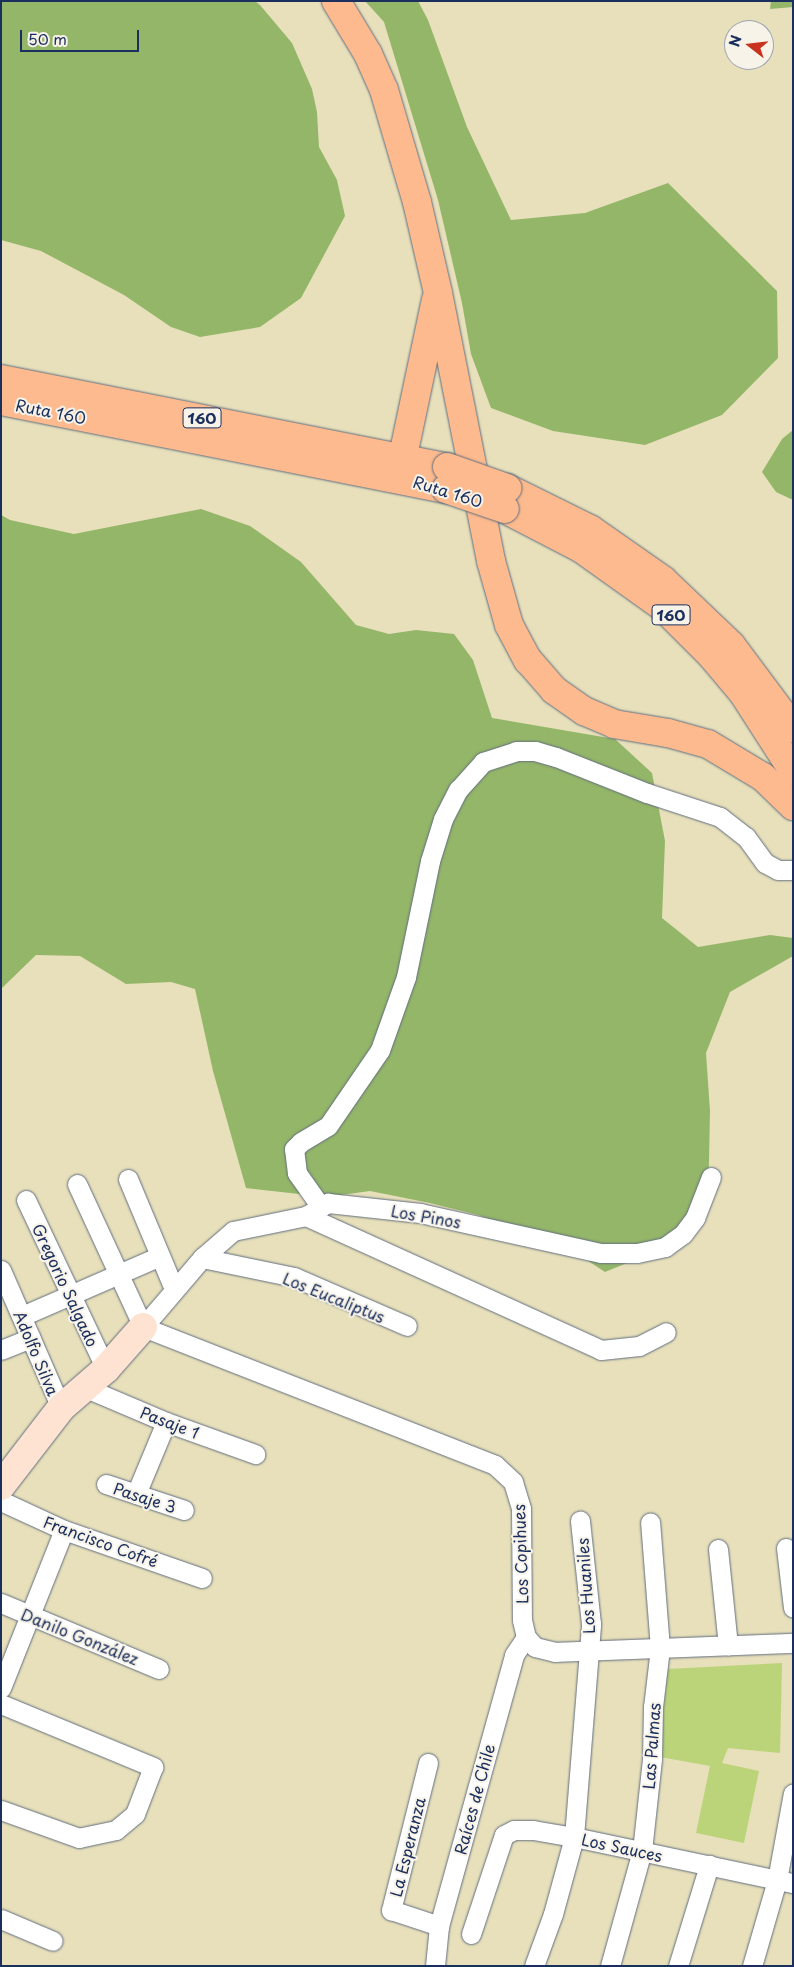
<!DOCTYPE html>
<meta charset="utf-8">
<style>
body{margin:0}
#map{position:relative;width:794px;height:1967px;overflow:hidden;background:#e7e0bb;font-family:"Playpen Sans",sans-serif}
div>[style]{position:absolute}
.green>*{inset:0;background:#bbd479}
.forest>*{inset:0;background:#94b669}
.roads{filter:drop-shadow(0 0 1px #626d7f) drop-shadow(0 0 1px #626d7f)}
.street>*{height:19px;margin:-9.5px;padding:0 9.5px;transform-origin:9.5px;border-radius:9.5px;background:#fff}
.secondary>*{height:28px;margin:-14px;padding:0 14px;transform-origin:14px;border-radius:14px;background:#fee3d2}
.primary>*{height:28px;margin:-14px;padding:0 14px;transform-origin:14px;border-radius:14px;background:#fcba8e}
.highway>*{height:28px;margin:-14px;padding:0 14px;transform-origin:14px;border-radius:14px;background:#fcba8e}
.bridges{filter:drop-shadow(0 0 1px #626d7f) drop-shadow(0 0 1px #626d7f)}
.highway-bridge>*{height:28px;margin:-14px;padding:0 14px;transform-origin:14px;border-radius:14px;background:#fcba8e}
span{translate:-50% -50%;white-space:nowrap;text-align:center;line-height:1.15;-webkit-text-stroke:4px #f7f3e8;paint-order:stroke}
.shield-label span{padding:1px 4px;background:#f7f3e8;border:1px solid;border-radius:4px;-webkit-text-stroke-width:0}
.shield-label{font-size:15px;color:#1b2f5e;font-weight:700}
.street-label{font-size:16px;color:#1b2f5e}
.frame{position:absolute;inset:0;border:2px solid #1b2f5e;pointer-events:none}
.north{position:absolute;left:724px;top:20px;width:50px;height:50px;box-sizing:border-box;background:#f7f3e8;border:1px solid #9fa5b1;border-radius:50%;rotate:286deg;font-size:14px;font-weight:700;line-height:20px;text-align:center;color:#1b2f5e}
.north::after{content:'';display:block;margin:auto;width:18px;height:22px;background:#c8321e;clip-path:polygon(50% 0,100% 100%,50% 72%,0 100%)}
.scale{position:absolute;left:20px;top:30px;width:119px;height:22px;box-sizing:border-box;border:2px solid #1b2f5e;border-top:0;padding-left:6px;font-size:15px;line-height:18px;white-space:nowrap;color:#1b2f5e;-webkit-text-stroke:4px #f7f3e8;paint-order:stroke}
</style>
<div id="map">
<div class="green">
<i style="clip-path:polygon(782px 1663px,780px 1753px,728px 1748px,722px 1763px,759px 1771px,744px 1843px,696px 1833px,710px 1766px,660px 1757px,667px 1669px)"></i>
</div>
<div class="forest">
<i style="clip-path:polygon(1px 1px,255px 1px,260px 5px,292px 43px,312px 89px,317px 112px,319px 147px,337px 180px,345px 216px,301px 298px,260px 327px,200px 337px,171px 327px,124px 295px,41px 251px,1px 240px)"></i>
<i style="clip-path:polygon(365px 1px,418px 1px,428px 20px,467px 127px,511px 220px,585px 213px,668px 183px,777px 291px,778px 358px,722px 415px,645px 445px,553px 431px,491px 408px,471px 354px,462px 303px,438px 200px,384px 22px)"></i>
<i style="clip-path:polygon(771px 1px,793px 1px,793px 7px,770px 9px)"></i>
<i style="clip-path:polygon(793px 430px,793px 500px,776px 492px,762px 472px,782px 439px)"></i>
<i style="clip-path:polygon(201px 509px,250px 526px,301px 562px,356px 625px,389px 634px,416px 630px,454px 634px,473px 660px,492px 718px,615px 739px,652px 773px,665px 841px,662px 918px,698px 947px,770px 935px,793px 938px,793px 956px,730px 992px,706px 1053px,710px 1111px,708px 1210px,659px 1250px,605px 1272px,573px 1251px,478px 1215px,430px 1203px,370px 1191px,326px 1197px,246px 1188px,213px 1071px,195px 989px,171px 982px,126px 984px,80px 956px,36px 955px,1px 989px,1px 515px,10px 520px,74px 534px)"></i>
</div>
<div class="roads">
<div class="street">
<i style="left:128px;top:1179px;width:119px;rotate:67.3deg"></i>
<i style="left:77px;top:1184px;width:157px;rotate:65.2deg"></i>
<i style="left:26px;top:1200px;width:187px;rotate:64.7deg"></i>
<i style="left:321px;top:1207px;width:42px;rotate:-125.2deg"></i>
<i style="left:297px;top:1173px;width:24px;rotate:-97deg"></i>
<i style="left:294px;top:1149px;width:10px;rotate:-45deg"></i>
<i style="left:301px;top:1142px;width:31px;rotate:-31deg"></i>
<i style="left:328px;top:1126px;width:92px;rotate:-55.6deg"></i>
<i style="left:380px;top:1050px;width:77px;rotate:-70.4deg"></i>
<i style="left:406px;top:977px;width:118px;rotate:-78.3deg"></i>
<i style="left:430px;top:861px;width:44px;rotate:-72.8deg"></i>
<i style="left:443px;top:819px;width:33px;rotate:-63deg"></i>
<i style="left:458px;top:790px;width:38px;rotate:-48deg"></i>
<i style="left:483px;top:762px;width:35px;rotate:-18deg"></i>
<i style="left:516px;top:751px;width:19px"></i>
<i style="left:535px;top:751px;width:22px;rotate:16deg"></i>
<i style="left:556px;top:757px;width:98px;rotate:21.6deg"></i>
<i style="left:647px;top:793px;width:77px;rotate:18.2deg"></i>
<i style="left:720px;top:817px;width:33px;rotate:38deg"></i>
<i style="left:746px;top:837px;width:32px;rotate:54deg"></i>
<i style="left:765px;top:863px;width:15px;rotate:28deg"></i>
<i style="left:778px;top:870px;width:15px"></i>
<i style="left:306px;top:1216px;width:324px;rotate:24.4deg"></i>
<i style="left:601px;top:1350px;width:38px;rotate:-6deg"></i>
<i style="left:639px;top:1346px;width:30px;rotate:-27deg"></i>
<i style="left:202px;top:1258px;width:94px;rotate:11.7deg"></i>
<i style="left:294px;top:1277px;width:123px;rotate:23.4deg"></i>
<i style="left:1px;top:1270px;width:150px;rotate:66.5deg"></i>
<i style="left:22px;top:1316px;width:150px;rotate:-23.5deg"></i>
<i style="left:143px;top:1327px;width:378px;rotate:21.4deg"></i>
<i style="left:495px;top:1465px;width:25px;rotate:43deg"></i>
<i style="left:513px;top:1482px;width:28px;rotate:73deg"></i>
<i style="left:521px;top:1509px;width:111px;rotate:89.5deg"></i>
<i style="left:522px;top:1620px;width:17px;rotate:77deg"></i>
<i style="left:526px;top:1637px;width:13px;rotate:48deg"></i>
<i style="left:535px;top:1647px;width:21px;rotate:14deg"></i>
<i style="left:555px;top:1652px;width:238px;rotate:-2.2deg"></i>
<i style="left:143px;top:1327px;width:91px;rotate:-49.5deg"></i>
<i style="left:202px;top:1258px;width:41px;rotate:-41.1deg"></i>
<i style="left:233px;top:1231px;width:75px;rotate:-11.6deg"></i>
<i style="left:306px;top:1216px;width:26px;rotate:-31deg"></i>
<i style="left:328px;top:1203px;width:93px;rotate:6.2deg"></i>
<i style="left:420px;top:1213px;width:185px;rotate:12.5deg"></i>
<i style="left:601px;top:1253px;width:36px"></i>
<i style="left:637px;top:1253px;width:29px;rotate:-12deg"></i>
<i style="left:665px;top:1247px;width:22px;rotate:-36deg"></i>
<i style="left:683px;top:1234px;width:20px;rotate:-53deg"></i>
<i style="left:695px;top:1218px;width:44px;rotate:-68.7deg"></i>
<i style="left:1px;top:1350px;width:32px;rotate:-22deg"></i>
<i style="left:86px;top:1388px;width:87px;rotate:23deg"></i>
<i style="left:166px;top:1422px;width:95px;rotate:19.8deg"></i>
<i style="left:106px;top:1484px;width:82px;rotate:18.4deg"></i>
<i style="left:136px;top:1494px;width:78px;rotate:-67.4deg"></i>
<i style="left:1px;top:1501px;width:69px;rotate:24.7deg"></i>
<i style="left:64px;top:1530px;width:146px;rotate:19.2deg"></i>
<i style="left:786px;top:1548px;width:60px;rotate:83.3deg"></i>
<i style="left:718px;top:1549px;width:97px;rotate:84.1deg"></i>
<i style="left:1px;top:1603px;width:171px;rotate:22.7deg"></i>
<i style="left:1px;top:1688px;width:170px;rotate:-68.3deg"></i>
<i style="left:1px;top:1704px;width:165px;rotate:22.5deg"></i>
<i style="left:153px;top:1767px;width:50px;rotate:111deg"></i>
<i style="left:135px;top:1814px;width:25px;rotate:140deg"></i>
<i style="left:116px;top:1830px;width:38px;rotate:168deg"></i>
<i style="left:79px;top:1838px;width:83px;rotate:-160.3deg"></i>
<i style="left:428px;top:1763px;width:152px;rotate:104.1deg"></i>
<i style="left:391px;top:1910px;width:51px;rotate:18.4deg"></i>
<i style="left:1px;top:1919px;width:56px;rotate:22.9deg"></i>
<i style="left:471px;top:1934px;width:104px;rotate:-71.6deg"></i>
<i style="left:504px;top:1835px;width:11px;rotate:-27deg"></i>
<i style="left:514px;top:1830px;width:19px"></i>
<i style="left:533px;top:1830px;width:42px;rotate:9.7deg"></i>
<i style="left:574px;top:1837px;width:224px;rotate:11.9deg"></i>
<i style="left:435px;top:1966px;width:40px;rotate:-84.3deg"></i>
<i style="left:439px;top:1926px;width:281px;rotate:-74.5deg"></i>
<i style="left:514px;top:1655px;width:22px;rotate:-56deg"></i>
<i style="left:534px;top:1966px;width:55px;rotate:-69.9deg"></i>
<i style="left:553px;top:1914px;width:80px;rotate:-74.7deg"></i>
<i style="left:574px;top:1837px;width:214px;rotate:-85.4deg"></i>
<i style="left:591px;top:1624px;width:104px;rotate:-96.1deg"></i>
<i style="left:610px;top:1966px;width:119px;rotate:-74.5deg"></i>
<i style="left:642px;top:1851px;width:93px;rotate:-83.8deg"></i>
<i style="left:652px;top:1759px;width:52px;rotate:-88.9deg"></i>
<i style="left:653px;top:1707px;width:59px;rotate:-83.2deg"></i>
<i style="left:660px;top:1648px;width:126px;rotate:-94.5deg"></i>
<i style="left:678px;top:1966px;width:106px;rotate:-72.9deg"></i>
<i style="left:752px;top:1966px;width:90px;rotate:-73.8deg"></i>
<i style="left:777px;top:1880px;width:88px;rotate:-79.6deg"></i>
</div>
<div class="secondary">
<i style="left:1px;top:1486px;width:98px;rotate:-52.4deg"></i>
<i style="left:61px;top:1408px;width:60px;rotate:-40.9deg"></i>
<i style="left:106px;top:1369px;width:56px;rotate:-48.6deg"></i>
</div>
<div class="primary">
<i style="left:336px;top:1px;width:62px;rotate:58.9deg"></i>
<i style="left:368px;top:54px;width:39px;rotate:66deg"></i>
<i style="left:384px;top:90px;width:117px;rotate:73.6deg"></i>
<i style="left:417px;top:202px;width:93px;rotate:77deg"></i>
</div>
<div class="highway">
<i style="left:438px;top:293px;width:273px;rotate:78.8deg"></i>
<i style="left:491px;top:561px;width:66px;rotate:74.3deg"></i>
<i style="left:509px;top:625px;width:40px;rotate:62deg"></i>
<i style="left:528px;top:660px;width:40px;rotate:49deg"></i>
<i style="left:554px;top:690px;width:37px;rotate:35deg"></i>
<i style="left:584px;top:711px;width:33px;rotate:23deg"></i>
<i style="left:614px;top:724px;width:55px;rotate:9.5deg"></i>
<i style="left:668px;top:733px;width:41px;rotate:15.4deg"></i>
<i style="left:708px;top:744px;width:64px;rotate:31deg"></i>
<i style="left:763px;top:777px;width:42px;rotate:44deg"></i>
<i style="left:1px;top:379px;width:455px;rotate:11.2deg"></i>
<i style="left:1px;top:401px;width:454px;rotate:11.2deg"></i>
<i style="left:403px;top:456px;width:160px;rotate:-78.1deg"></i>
<i style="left:507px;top:488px;width:93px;rotate:26.3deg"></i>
<i style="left:590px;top:529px;width:89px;rotate:34.9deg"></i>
<i style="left:663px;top:580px;width:94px;rotate:43.7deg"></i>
<i style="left:731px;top:645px;width:104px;rotate:53.2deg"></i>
<i style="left:505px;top:509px;width:87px;rotate:27.5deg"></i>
<i style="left:582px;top:549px;width:100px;rotate:35.6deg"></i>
<i style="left:663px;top:607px;width:68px;rotate:45deg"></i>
<i style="left:711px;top:655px;width:50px;rotate:49.9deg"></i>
<i style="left:743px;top:693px;width:93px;rotate:57.3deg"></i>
</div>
</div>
<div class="bridges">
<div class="highway-bridge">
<i style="left:447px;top:467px;width:64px;rotate:19.3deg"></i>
<i style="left:446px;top:489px;width:62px;rotate:18.7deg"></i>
</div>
</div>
<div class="shield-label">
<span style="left:202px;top:418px">160</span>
<span style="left:671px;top:615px">160</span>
</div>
<div class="street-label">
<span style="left:51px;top:411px;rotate:11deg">Ruta 160</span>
<span style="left:448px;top:491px;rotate:17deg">Ruta 160</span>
<span style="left:426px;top:1216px;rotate:10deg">Los Pinos</span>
<span style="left:66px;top:1285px;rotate:65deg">Gregorio Salgado</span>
<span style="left:334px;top:1297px;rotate:22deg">Los Eucaliptus</span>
<span style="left:37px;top:1353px;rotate:67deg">Adolfo Silva</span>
<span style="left:170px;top:1422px;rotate:21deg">Pasaje 1</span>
<span style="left:145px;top:1497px;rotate:18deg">Pasaje 3</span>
<span style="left:101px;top:1541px;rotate:20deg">Francisco Cofré</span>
<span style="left:520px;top:1554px;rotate:-92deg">Los Copihues</span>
<span style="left:585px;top:1586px;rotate:-94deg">Los Huaniles</span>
<span style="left:80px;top:1636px;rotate:22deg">Danilo González</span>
<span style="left:651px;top:1746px;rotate:-86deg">Las Palmas</span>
<span style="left:474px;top:1799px;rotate:-75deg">Raíces de Chile</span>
<span style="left:407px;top:1847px;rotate:-76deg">La Esperanza</span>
<span style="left:622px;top:1847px;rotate:12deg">Los Sauces</span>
</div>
<div class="frame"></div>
<div class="north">N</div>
<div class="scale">50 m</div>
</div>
